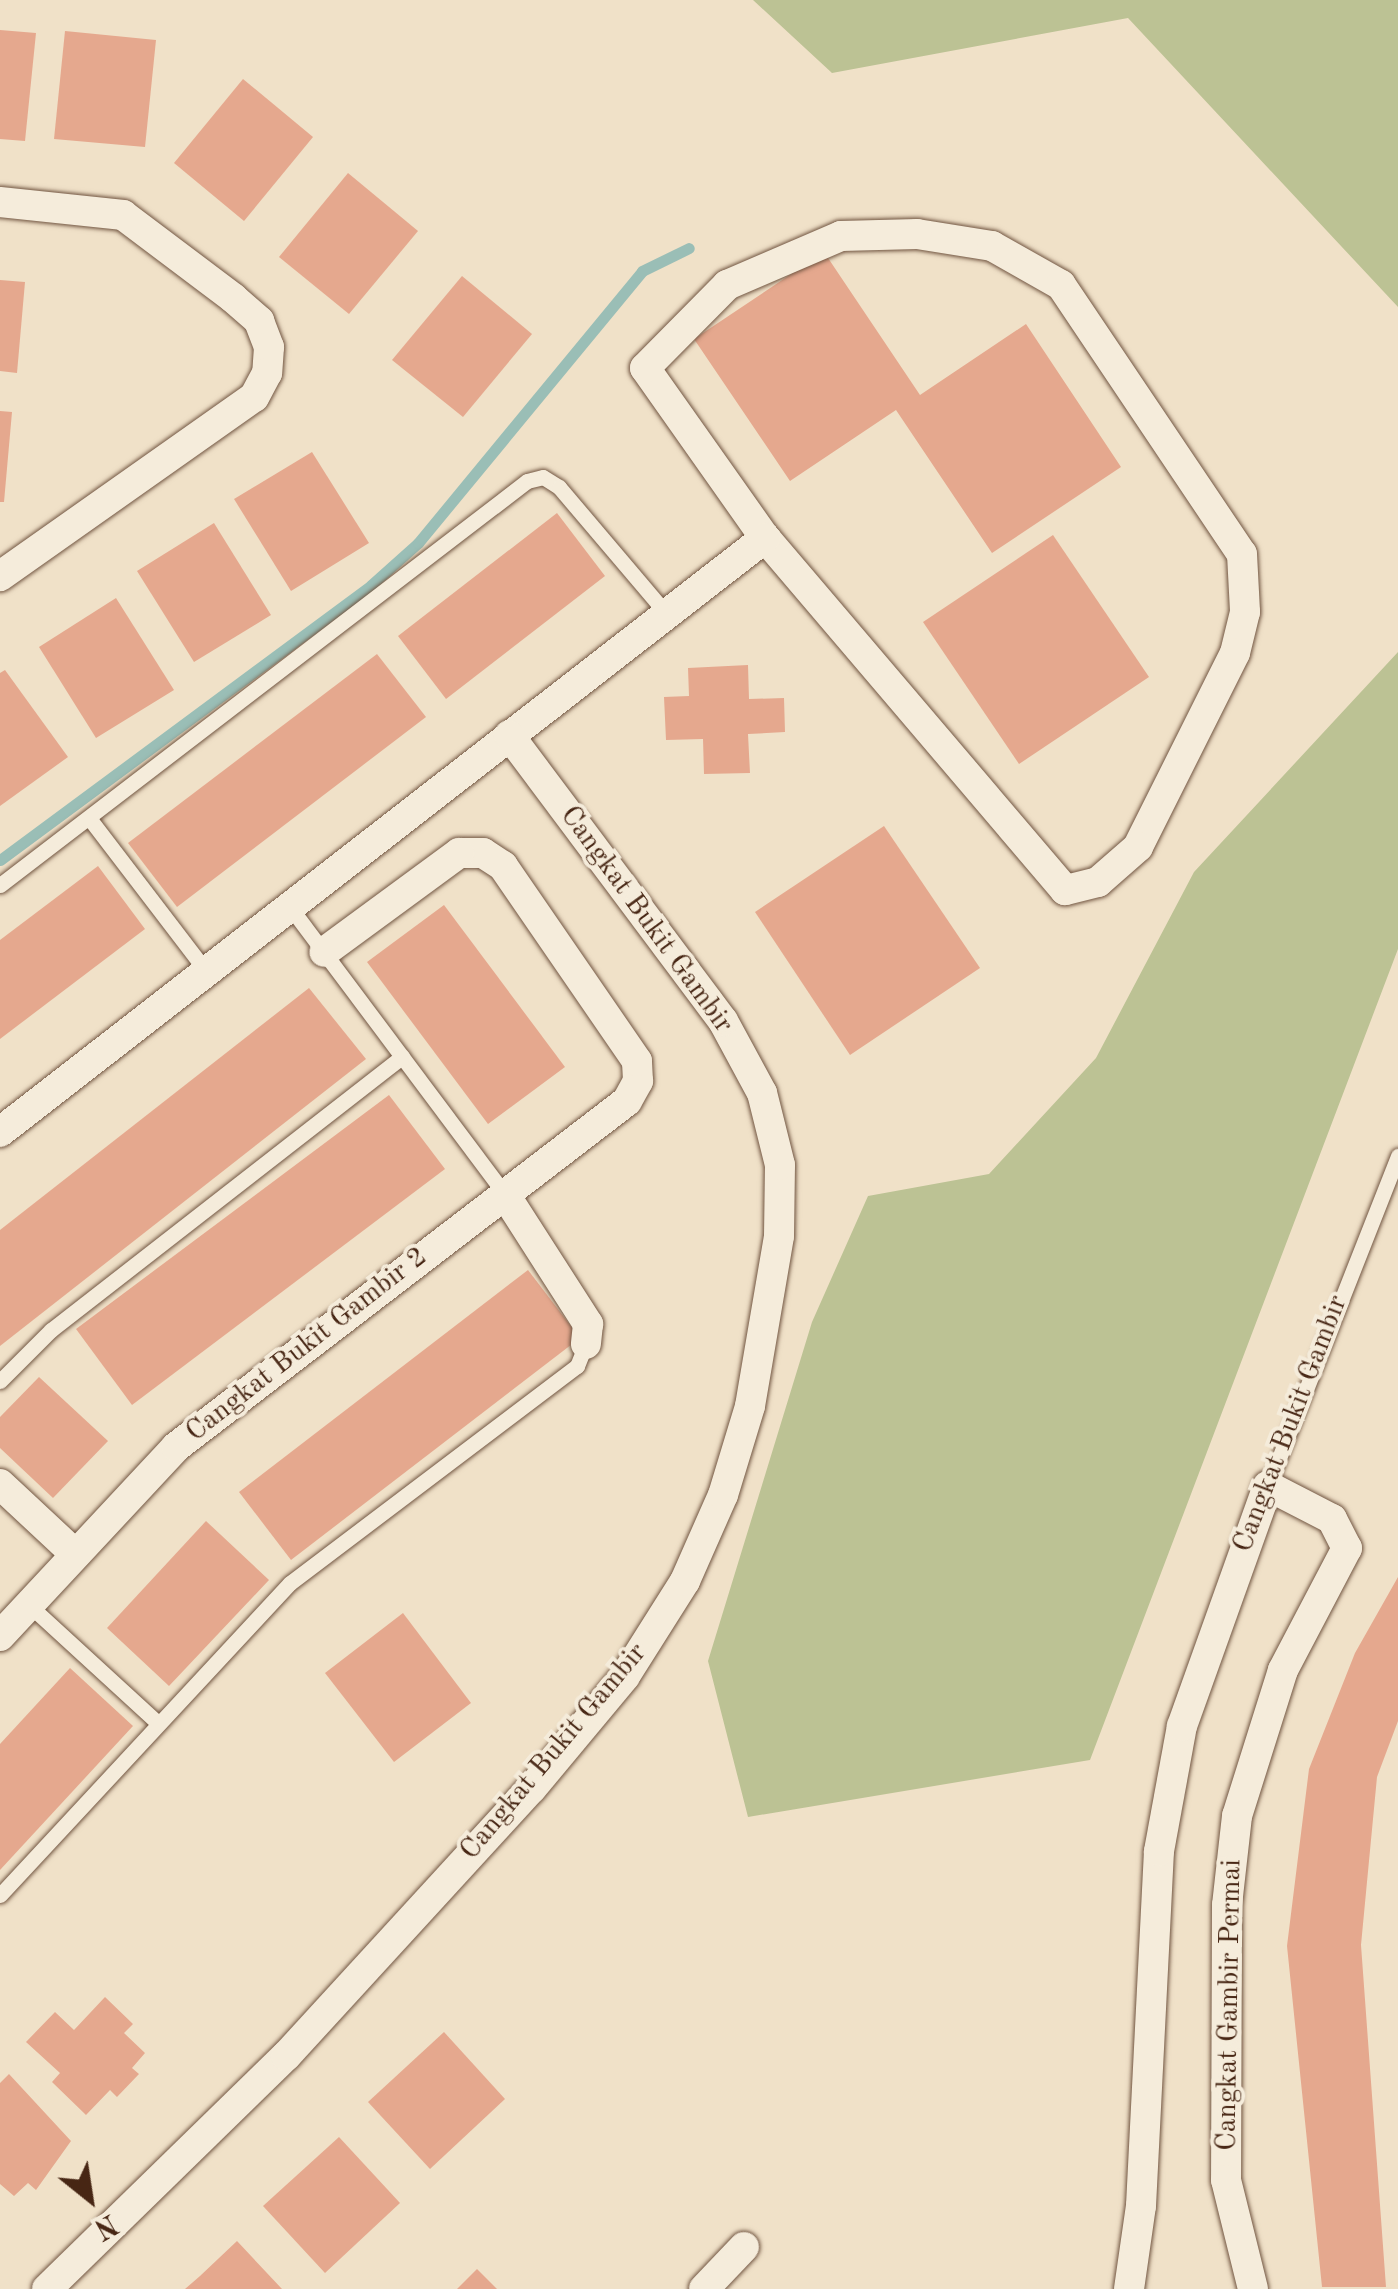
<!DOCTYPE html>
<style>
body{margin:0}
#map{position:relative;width:1398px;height:2289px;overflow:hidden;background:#f0e1c8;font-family:"Old Standard TT",serif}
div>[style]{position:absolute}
.green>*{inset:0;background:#bcc294}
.stream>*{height:11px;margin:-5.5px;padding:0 5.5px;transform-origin:5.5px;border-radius:5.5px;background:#9abeb6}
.building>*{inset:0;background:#e5a88e}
.roads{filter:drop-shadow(0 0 2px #715541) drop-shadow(0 0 2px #715541)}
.service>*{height:15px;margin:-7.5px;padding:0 7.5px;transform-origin:7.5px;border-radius:7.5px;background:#f5ecdb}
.minor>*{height:30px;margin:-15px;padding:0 15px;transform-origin:15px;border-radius:15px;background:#f5ecdb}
span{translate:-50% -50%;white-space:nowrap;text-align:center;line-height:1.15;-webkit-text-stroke:8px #f5ecdb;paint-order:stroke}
.street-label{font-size:28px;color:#472614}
.north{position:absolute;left:40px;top:2149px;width:100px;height:100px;-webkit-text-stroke:8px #f5ecdb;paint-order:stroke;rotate:150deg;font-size:28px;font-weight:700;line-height:40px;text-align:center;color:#472614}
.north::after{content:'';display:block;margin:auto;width:35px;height:45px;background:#472614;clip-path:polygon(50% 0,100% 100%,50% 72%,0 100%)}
</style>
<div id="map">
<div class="green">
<i style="clip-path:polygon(753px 0,1398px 0,1398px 307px,1128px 18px,832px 73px)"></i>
<i style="clip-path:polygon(1398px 652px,1398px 949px,1090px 1760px,748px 1817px,708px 1661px,812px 1322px,868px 1196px,989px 1174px,1096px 1058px,1194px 872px)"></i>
</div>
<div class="stream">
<i style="left:0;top:860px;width:462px;rotate:-36.5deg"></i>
<i style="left:371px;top:585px;width:63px;rotate:-41.8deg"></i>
<i style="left:418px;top:543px;width:352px;rotate:-50.5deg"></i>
<i style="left:642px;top:271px;width:52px;rotate:-26.1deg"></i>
</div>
<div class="building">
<i style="clip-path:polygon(0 30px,36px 33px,25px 141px,0 139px)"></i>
<i style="clip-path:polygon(65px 31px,156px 40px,145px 147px,54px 139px)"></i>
<i style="clip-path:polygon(243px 79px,313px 137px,244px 221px,174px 163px)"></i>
<i style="clip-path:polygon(348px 173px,418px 231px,349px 314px,279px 257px)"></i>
<i style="clip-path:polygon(824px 252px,920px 395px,1026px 324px,1121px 467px,992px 553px,896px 410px,790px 481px,694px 339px)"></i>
<i style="clip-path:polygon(462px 276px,532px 334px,463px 417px,392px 360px)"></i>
<i style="clip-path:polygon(0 280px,25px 282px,17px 373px,0 371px)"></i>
<i style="clip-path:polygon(0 411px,12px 412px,4px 502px,0 502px)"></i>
<i style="clip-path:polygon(312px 452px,369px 543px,291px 591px,234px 499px)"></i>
<i style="clip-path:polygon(557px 513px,605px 576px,446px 699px,398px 636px)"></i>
<i style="clip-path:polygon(214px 523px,271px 615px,194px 662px,137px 571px)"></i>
<i style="clip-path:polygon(1053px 535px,1149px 677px,1019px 764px,923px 622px)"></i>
<i style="clip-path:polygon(116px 598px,174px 690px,96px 738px,39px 647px)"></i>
<i style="clip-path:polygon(377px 654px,426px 717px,177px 907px,128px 843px)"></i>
<i style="clip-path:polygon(748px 665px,749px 699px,784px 698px,785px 732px,748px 734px,750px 773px,704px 774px,703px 739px,666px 740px,664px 697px,689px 696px,688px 668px)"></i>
<i style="clip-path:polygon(5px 670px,68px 757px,0 806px,0 673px)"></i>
<i style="clip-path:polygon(884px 826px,980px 968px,850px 1055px,755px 912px)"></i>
<i style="clip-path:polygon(98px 866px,145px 929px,0 1039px,0 940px)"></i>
<i style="clip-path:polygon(444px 905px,565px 1067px,488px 1124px,367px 962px)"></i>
<i style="clip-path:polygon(309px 988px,366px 1059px,0 1346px,0 1230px)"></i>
<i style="clip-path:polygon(389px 1095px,445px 1169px,132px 1405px,76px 1329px)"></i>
<i style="clip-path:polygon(528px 1270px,580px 1338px,291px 1560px,239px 1492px)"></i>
<i style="clip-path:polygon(39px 1377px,108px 1441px,53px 1498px,0 1448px,0 1417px)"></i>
<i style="clip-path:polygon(206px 1521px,269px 1580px,169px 1686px,107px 1628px)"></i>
<i style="clip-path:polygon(1398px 1577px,1398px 1721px,1377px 1777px,1361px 1945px,1386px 2287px,1322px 2287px,1287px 1946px,1309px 1769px,1355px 1653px)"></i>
<i style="clip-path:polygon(403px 1613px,471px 1703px,394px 1762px,325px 1673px)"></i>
<i style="clip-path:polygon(70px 1668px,133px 1726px,0 1870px,0 1744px)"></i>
<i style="clip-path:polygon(105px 1997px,133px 2024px,124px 2033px,145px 2053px,132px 2068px,139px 2074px,117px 2097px,110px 2090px,86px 2115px,52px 2082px,60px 2073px,26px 2042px,55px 2012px,74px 2030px)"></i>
<i style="clip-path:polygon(444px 2032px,505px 2099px,430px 2169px,368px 2102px)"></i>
<i style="clip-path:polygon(9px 2074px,71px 2141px,36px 2190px,28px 2183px,14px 2196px,0 2184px,0 2083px)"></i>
<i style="clip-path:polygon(339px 2137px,400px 2203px,325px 2273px,263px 2206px)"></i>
<i style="clip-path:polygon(237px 2241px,282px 2289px,185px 2289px,200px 2276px)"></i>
<i style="clip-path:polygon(477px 2269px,497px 2289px,457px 2289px)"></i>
</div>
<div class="roads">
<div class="service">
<i style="left:89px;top:818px;width:193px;rotate:52.6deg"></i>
<i style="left:0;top:885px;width:664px;rotate:-37.47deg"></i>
<i style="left:527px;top:481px;width:16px;rotate:-14deg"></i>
<i style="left:543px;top:477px;width:19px;rotate:32deg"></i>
<i style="left:559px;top:487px;width:162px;rotate:49.7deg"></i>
<i style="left:290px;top:907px;width:357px;rotate:53.2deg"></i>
<i style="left:0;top:1381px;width:72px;rotate:-45deg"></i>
<i style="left:51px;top:1330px;width:445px;rotate:-37.9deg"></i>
<i style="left:1268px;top:1486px;width:355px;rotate:-68.5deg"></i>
<i style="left:28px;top:1604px;width:175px;rotate:42.5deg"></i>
<i style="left:0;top:1895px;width:426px;rotate:-47.1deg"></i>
<i style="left:290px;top:1583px;width:360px;rotate:-37.1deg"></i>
<i style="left:577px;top:1366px;width:24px;rotate:-68deg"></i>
</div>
<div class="minor">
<i style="left:0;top:202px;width:124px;rotate:6deg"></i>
<i style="left:123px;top:215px;width:138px;rotate:37deg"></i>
<i style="left:233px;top:298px;width:35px;rotate:41deg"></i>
<i style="left:259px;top:321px;width:28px;rotate:69deg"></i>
<i style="left:269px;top:347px;width:26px;rotate:94deg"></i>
<i style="left:267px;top:373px;width:27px;rotate:118deg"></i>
<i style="left:254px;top:397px;width:311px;rotate:144.8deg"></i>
<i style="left:917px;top:234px;width:76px;rotate:9.1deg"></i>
<i style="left:992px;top:246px;width:79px;rotate:29.5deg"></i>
<i style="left:1061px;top:285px;width:324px;rotate:56.1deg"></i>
<i style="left:1242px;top:554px;width:58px;rotate:87deg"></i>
<i style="left:1245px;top:612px;width:42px;rotate:103.7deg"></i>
<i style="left:1235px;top:653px;width:217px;rotate:116.6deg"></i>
<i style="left:1138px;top:847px;width:53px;rotate:138.8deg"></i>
<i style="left:1098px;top:882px;width:34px;rotate:166deg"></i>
<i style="left:1065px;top:890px;width:462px;rotate:-130.4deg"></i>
<i style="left:765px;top:538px;width:208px;rotate:-125.2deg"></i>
<i style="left:645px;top:368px;width:117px;rotate:-45.3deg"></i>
<i style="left:727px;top:285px;width:124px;rotate:-23.3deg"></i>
<i style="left:841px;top:236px;width:76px;rotate:-1.5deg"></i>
<i style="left:0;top:1132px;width:969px;rotate:-37.83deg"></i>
<i style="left:504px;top:1193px;width:156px;rotate:57.3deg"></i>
<i style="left:588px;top:1324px;width:20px;rotate:96deg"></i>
<i style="left:0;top:1484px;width:103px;rotate:43deg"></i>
<i style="left:0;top:1636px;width:258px;rotate:-47deg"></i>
<i style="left:176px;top:1447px;width:568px;rotate:-37.49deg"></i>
<i style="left:627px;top:1101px;width:23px;rotate:-61deg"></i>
<i style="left:638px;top:1081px;width:20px;rotate:-93deg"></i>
<i style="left:637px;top:1061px;width:237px;rotate:-124.5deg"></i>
<i style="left:503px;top:866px;width:24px;rotate:-147deg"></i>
<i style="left:483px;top:853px;width:24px;rotate:180deg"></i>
<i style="left:459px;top:853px;width:167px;rotate:143.7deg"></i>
<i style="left:47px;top:2289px;width:334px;rotate:-44.3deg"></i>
<i style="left:286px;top:2056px;width:362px;rotate:-47.5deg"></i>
<i style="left:531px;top:1789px;width:147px;rotate:-50.2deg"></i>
<i style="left:625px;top:1676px;width:112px;rotate:-57.7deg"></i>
<i style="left:685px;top:1581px;width:94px;rotate:-66.2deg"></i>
<i style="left:723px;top:1495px;width:93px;rotate:-73.1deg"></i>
<i style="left:750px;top:1406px;width:172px;rotate:-80.3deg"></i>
<i style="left:779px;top:1236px;width:71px;rotate:-89.2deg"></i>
<i style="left:780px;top:1165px;width:74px;rotate:-104deg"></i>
<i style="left:762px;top:1093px;width:82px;rotate:-118.4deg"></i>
<i style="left:723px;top:1021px;width:357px;rotate:-126.8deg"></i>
<i style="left:704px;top:2289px;width:58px;rotate:-46.4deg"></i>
<i style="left:1129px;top:2289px;width:84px;rotate:-81.8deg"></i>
<i style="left:1141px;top:2206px;width:355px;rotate:-87.1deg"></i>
<i style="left:1159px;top:1851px;width:127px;rotate:-79.6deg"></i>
<i style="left:1182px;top:1726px;width:255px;rotate:-70.3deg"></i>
<i style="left:1268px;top:1486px;width:72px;rotate:27.3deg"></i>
<i style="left:1332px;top:1519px;width:33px;rotate:63deg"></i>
<i style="left:1347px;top:1548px;width:138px;rotate:117.7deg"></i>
<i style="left:1283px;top:1670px;width:153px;rotate:107.5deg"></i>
<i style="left:1237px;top:1816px;width:90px;rotate:96.4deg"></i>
<i style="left:1227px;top:1905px;width:275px;rotate:90.2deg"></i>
<i style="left:1226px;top:2180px;width:112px;rotate:76.1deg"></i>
</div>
</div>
<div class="street-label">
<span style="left:646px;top:920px;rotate:54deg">Cangkat Bukit Gambir</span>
<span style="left:307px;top:1345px;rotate:-38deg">Cangkat Bukit Gambir 2</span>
<span style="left:1291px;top:1424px;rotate:-69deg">Cangkat Bukit Gambir</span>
<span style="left:554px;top:1752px;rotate:-50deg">Cangkat Bukit Gambir</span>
<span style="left:1230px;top:2005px;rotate:-89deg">Cangkat Gambir Permai</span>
</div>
<div class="north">N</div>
</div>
